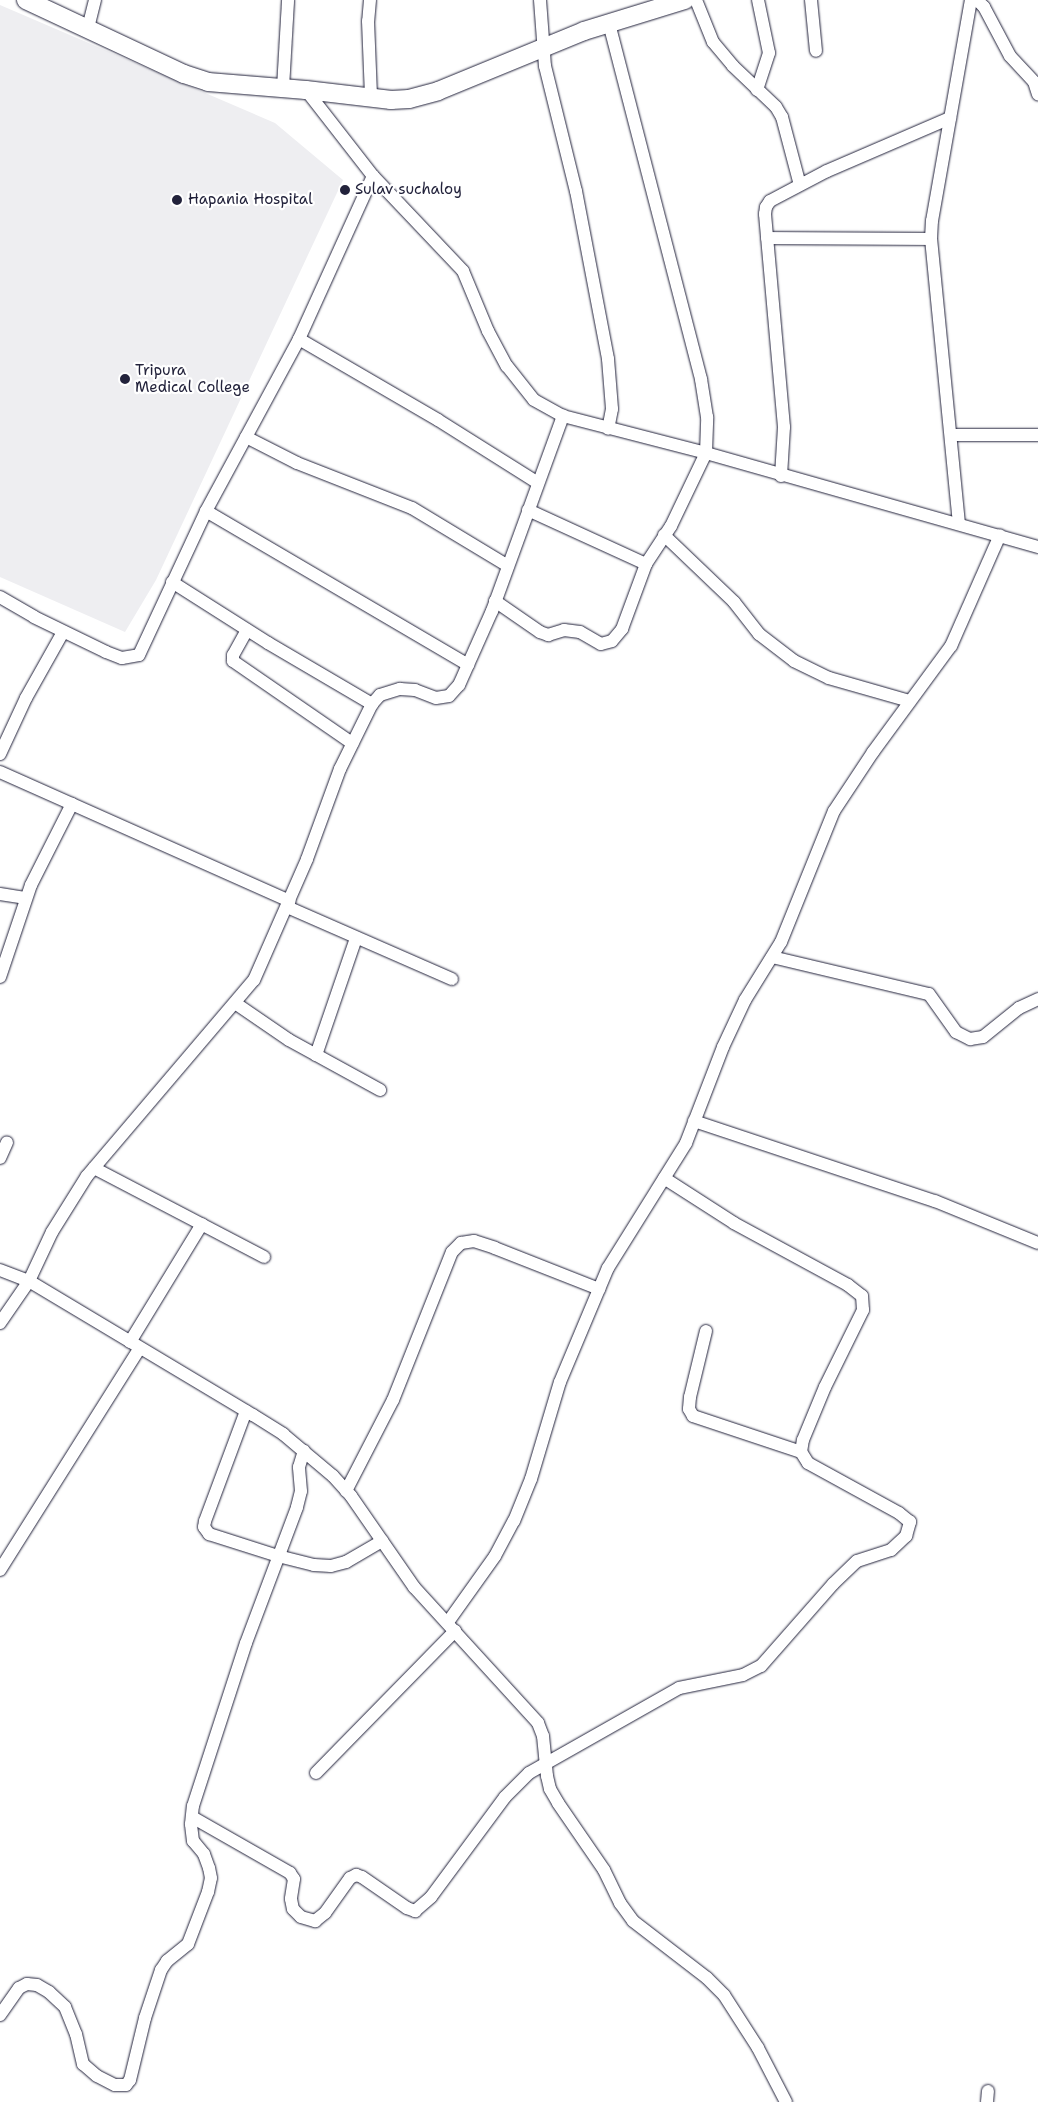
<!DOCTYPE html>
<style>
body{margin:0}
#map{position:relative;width:1038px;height:2102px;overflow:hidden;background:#fff;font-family:"Shantell Sans",sans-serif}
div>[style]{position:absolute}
.built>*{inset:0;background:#eeeef1}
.roads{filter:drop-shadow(0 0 1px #22223b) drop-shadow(0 0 1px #22223b)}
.street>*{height:12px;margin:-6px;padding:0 6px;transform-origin:6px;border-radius:6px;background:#fff}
.secondary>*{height:18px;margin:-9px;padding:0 9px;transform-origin:9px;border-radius:9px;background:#fff}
.dots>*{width:14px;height:14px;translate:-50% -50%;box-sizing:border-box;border:2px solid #fff;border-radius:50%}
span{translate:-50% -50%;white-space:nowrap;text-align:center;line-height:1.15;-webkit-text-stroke:4.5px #fff;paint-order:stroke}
.poi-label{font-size:15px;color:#22223b}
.left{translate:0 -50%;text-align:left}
</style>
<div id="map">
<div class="built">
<i style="clip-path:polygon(0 5px,275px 123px,343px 180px,156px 580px,125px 632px,0 577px)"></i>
</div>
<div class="roads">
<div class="street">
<i style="left:370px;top:0;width:21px;rotate:95deg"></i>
<i style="left:368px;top:21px;width:76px;rotate:87.7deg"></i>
<i style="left:540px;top:0;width:66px;rotate:85.7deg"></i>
<i style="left:545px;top:66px;width:129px;rotate:76.1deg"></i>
<i style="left:576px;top:191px;width:171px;rotate:79.2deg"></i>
<i style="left:608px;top:359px;width:50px;rotate:85.4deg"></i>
<i style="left:612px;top:409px;width:20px;rotate:101deg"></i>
<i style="left:696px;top:0;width:45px;rotate:68deg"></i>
<i style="left:713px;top:42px;width:31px;rotate:50deg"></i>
<i style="left:733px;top:66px;width:59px;rotate:43.6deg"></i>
<i style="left:776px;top:107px;width:12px;rotate:59deg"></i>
<i style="left:782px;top:117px;width:70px;rotate:75.2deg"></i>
<i style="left:811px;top:0;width:51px;rotate:84.4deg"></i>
<i style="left:977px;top:0;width:10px;rotate:45deg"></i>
<i style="left:984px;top:7px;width:55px;rotate:62deg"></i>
<i style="left:1010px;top:56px;width:35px;rotate:47deg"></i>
<i style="left:1034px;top:82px;width:13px;rotate:72deg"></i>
<i style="left:88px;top:28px;width:29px;rotate:-76deg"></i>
<i style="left:283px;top:88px;width:88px;rotate:-86.7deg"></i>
<i style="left:306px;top:90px;width:109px;rotate:52.1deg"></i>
<i style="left:373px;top:176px;width:131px;rotate:46.5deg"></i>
<i style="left:463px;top:271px;width:65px;rotate:67.4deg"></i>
<i style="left:488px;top:331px;width:40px;rotate:62deg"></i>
<i style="left:507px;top:366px;width:43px;rotate:51.5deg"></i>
<i style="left:534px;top:400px;width:33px;rotate:29deg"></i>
<i style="left:563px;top:416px;width:148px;rotate:14.5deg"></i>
<i style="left:706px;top:453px;width:345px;rotate:15.8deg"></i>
<i style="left:757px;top:90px;width:39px;rotate:-72deg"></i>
<i style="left:769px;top:53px;width:54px;rotate:-101.7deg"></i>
<i style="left:767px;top:238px;width:164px;rotate:0.3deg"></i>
<i style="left:299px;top:339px;width:161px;rotate:30.2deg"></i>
<i style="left:438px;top:420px;width:118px;rotate:32.2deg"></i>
<i style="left:952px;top:435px;width:86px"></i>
<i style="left:246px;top:437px;width:57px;rotate:27deg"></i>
<i style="left:297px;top:463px;width:123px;rotate:21.4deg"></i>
<i style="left:412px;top:508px;width:112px;rotate:31.1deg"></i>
<i style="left:781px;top:476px;width:49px;rotate:-86.5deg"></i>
<i style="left:784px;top:427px;width:214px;rotate:-95.1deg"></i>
<i style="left:765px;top:214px;width:7px;rotate:-82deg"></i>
<i style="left:766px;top:207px;width:7px;rotate:-56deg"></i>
<i style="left:770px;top:201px;width:64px;rotate:-27.8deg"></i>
<i style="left:827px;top:171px;width:134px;rotate:-23.3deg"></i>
<i style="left:528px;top:510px;width:130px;rotate:24.6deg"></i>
<i style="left:206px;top:511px;width:304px;rotate:30.4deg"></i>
<i style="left:959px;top:524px;width:286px;rotate:-95.6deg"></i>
<i style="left:931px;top:239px;width:18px;rotate:-87deg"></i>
<i style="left:932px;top:221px;width:224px;rotate:-80deg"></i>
<i style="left:664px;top:535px;width:97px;rotate:43.7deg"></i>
<i style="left:734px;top:602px;width:41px;rotate:52deg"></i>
<i style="left:759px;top:634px;width:44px;rotate:37.6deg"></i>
<i style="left:794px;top:661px;width:39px;rotate:26deg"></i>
<i style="left:829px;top:678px;width:84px;rotate:15.9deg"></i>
<i style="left:172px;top:582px;width:114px;rotate:32.4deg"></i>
<i style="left:268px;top:643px;width:121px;rotate:30.4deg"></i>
<i style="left:0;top:597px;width:39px;rotate:30deg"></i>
<i style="left:34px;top:617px;width:80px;rotate:25.9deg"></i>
<i style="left:106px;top:652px;width:17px;rotate:21deg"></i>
<i style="left:122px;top:658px;width:17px;rotate:-10deg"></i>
<i style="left:139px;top:655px;width:159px;rotate:-65deg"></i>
<i style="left:206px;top:511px;width:196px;rotate:-61.6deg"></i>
<i style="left:299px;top:339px;width:179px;rotate:-65.6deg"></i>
<i style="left:495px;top:601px;width:55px;rotate:34.6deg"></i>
<i style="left:540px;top:632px;width:9px;rotate:21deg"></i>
<i style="left:548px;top:635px;width:17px;rotate:-17deg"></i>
<i style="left:564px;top:630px;width:16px;rotate:7deg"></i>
<i style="left:580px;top:632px;width:24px;rotate:30deg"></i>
<i style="left:601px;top:644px;width:11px;rotate:-15deg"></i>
<i style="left:612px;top:641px;width:16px;rotate:-50deg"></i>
<i style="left:622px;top:629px;width:69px;rotate:-69.7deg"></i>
<i style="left:646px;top:564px;width:45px;rotate:-56.7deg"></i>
<i style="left:671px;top:526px;width:81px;rotate:-64.4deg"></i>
<i style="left:706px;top:453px;width:36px;rotate:-88deg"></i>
<i style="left:707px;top:417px;width:38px;rotate:-99deg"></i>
<i style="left:701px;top:379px;width:368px;rotate:-104.5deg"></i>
<i style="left:247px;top:630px;width:29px;rotate:119deg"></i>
<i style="left:233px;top:655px;width:6px;rotate:90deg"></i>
<i style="left:233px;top:661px;width:145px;rotate:34.6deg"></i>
<i style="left:0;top:754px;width:62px;rotate:-65.1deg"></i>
<i style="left:26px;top:698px;width:76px;rotate:-60.7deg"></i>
<i style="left:0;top:772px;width:317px;rotate:24deg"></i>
<i style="left:0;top:894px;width:25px;rotate:9deg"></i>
<i style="left:287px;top:907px;width:180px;rotate:23.6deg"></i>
<i style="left:772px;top:957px;width:161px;rotate:13.3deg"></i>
<i style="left:929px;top:994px;width:47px;rotate:54.6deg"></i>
<i style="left:956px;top:1032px;width:16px;rotate:27deg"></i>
<i style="left:970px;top:1039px;width:13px;rotate:-9deg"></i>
<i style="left:983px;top:1037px;width:46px;rotate:-38.9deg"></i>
<i style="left:1019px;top:1008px;width:21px;rotate:-25deg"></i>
<i style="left:0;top:977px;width:97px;rotate:-71.4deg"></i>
<i style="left:31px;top:885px;width:91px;rotate:-63.2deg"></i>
<i style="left:235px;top:1003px;width:65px;rotate:34.4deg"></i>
<i style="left:289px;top:1040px;width:104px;rotate:28.8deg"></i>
<i style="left:316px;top:1055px;width:124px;rotate:-71.1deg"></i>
<i style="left:694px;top:1121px;width:254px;rotate:18.4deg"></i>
<i style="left:935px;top:1201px;width:111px;rotate:22.2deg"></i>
<i style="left:0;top:1158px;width:17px;rotate:-66deg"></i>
<i style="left:94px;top:1168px;width:192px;rotate:27.6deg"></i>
<i style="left:0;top:1270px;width:31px;rotate:21deg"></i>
<i style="left:29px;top:1281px;width:261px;rotate:30.9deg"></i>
<i style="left:253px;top:1415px;width:36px;rotate:32deg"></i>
<i style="left:283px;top:1434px;width:65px;rotate:40deg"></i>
<i style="left:333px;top:1476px;width:27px;rotate:48deg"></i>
<i style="left:351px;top:1496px;width:111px;rotate:55.3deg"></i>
<i style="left:414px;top:1587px;width:184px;rotate:47.6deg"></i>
<i style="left:538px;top:1723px;width:14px;rotate:69deg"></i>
<i style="left:543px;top:1736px;width:40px;rotate:84.3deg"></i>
<i style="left:547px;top:1776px;width:13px;rotate:77deg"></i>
<i style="left:550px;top:1789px;width:16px;rotate:60deg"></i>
<i style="left:558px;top:1803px;width:81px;rotate:55.5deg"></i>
<i style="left:604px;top:1870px;width:37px;rotate:64deg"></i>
<i style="left:620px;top:1903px;width:22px;rotate:54deg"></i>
<i style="left:633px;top:1921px;width:93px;rotate:37.6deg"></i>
<i style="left:707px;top:1978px;width:24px;rotate:45deg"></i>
<i style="left:724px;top:1995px;width:63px;rotate:57.3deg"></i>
<i style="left:758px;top:2048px;width:61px;rotate:62.6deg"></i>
<i style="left:0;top:1323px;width:51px;rotate:-55.4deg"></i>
<i style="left:29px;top:1281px;width:54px;rotate:-64.9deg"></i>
<i style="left:52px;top:1232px;width:66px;rotate:-58deg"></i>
<i style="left:87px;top:1176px;width:257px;rotate:-49.6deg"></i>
<i style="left:254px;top:980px;width:132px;rotate:-66.3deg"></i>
<i style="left:307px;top:859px;width:96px;rotate:-69.9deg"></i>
<i style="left:340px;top:769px;width:72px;rotate:-63.8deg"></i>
<i style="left:372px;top:704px;width:12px;rotate:-48deg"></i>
<i style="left:380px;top:695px;width:21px;rotate:-17deg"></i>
<i style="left:400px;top:689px;width:15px;rotate:4deg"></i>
<i style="left:415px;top:690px;width:22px;rotate:21deg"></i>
<i style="left:436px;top:698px;width:13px;rotate:-9deg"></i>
<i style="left:449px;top:696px;width:15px;rotate:-48deg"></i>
<i style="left:459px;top:685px;width:81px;rotate:-66deg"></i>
<i style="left:492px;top:611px;width:208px;rotate:-70deg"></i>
<i style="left:706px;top:1331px;width:68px;rotate:103.6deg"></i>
<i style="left:690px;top:1397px;width:12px;rotate:95deg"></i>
<i style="left:689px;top:1409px;width:8px;rotate:60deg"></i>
<i style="left:693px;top:1416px;width:114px;rotate:18.4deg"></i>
<i style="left:130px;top:1342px;width:138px;rotate:-58.6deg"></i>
<i style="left:246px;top:1411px;width:117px;rotate:110.4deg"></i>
<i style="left:205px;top:1521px;width:6px;rotate:99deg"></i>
<i style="left:204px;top:1527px;width:9px;rotate:54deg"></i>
<i style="left:209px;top:1534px;width:72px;rotate:17.7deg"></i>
<i style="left:278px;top:1556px;width:37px;rotate:14deg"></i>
<i style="left:314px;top:1565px;width:17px;rotate:3deg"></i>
<i style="left:331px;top:1566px;width:16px;rotate:-15deg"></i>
<i style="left:346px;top:1562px;width:42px;rotate:-30.3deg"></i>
<i style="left:346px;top:1491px;width:102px;rotate:-62.7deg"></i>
<i style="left:393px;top:1400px;width:159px;rotate:-68.3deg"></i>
<i style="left:452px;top:1252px;width:13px;rotate:-45deg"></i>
<i style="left:461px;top:1243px;width:13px;rotate:-9deg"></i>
<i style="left:474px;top:1241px;width:22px;rotate:18deg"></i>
<i style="left:495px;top:1248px;width:112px;rotate:21.5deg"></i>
<i style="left:0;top:1570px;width:262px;rotate:-57.8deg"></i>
<i style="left:448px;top:1622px;width:81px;rotate:-54.5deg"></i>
<i style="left:495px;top:1556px;width:40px;rotate:-62deg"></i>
<i style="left:514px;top:1521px;width:45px;rotate:-68deg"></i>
<i style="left:531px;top:1479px;width:101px;rotate:-73.4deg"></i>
<i style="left:560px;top:1382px;width:124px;rotate:-67.2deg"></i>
<i style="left:608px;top:1268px;width:147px;rotate:-58deg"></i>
<i style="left:686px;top:1143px;width:103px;rotate:-68.9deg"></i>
<i style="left:723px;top:1047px;width:52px;rotate:-64.9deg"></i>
<i style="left:745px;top:1000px;width:68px;rotate:-58.2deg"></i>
<i style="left:781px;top:942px;width:141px;rotate:-68deg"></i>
<i style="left:834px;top:811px;width:71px;rotate:-56.5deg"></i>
<i style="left:873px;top:752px;width:132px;rotate:-53.7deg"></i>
<i style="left:951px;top:646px;width:121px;rotate:-66.2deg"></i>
<i style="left:316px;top:1773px;width:199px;rotate:-45.6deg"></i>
<i style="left:192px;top:1817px;width:113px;rotate:29.7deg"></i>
<i style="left:290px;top:1873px;width:7px;rotate:56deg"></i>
<i style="left:294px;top:1879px;width:20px;rotate:99deg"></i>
<i style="left:291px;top:1899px;width:10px;rotate:79deg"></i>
<i style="left:293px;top:1909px;width:11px;rotate:45deg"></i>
<i style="left:301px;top:1917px;width:15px;rotate:16deg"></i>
<i style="left:315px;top:1921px;width:13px;rotate:-39deg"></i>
<i style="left:325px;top:1913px;width:43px;rotate:-54.5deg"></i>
<i style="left:350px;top:1878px;width:7px;rotate:-27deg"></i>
<i style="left:356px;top:1875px;width:6px;rotate:18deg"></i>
<i style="left:362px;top:1877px;width:55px;rotate:34.6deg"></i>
<i style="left:407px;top:1908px;width:9px;rotate:21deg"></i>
<i style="left:415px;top:1911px;width:21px;rotate:-41deg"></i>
<i style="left:431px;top:1897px;width:124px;rotate:-53.5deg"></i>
<i style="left:505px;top:1797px;width:34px;rotate:-45deg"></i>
<i style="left:529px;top:1773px;width:172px;rotate:-29.5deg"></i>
<i style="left:679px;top:1688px;width:65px;rotate:-11.5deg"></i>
<i style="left:743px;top:1675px;width:20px;rotate:-27deg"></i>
<i style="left:761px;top:1666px;width:109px;rotate:-48.7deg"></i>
<i style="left:833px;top:1584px;width:33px;rotate:-44deg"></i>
<i style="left:857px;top:1561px;width:36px;rotate:-18deg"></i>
<i style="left:891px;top:1550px;width:21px;rotate:-43deg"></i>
<i style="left:906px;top:1536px;width:15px;rotate:-74deg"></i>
<i style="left:910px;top:1522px;width:14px;rotate:-141deg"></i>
<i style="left:899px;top:1513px;width:104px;rotate:-151.2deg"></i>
<i style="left:808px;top:1463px;width:13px;rotate:-122deg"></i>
<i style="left:801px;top:1452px;width:12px;rotate:-81deg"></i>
<i style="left:803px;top:1440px;width:57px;rotate:-67.5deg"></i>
<i style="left:825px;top:1387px;width:86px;rotate:-63.7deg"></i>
<i style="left:863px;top:1310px;width:14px;rotate:-94deg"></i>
<i style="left:862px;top:1296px;width:18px;rotate:-142deg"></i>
<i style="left:848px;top:1285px;width:130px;rotate:-151.5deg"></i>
<i style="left:734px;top:1223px;width:83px;rotate:-147.3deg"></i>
<i style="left:0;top:2015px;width:33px;rotate:-55deg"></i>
<i style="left:19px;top:1988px;width:9px;rotate:-27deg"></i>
<i style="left:27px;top:1984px;width:10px;rotate:6deg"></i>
<i style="left:37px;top:1985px;width:14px;rotate:30deg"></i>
<i style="left:49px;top:1992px;width:22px;rotate:43deg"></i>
<i style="left:65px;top:2007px;width:29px;rotate:68deg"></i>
<i style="left:76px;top:2034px;width:31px;rotate:77deg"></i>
<i style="left:83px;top:2064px;width:18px;rotate:41deg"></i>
<i style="left:97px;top:2076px;width:20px;rotate:27deg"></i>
<i style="left:115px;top:2085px;width:11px"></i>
<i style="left:126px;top:2085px;width:6px;rotate:-51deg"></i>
<i style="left:130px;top:2080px;width:64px;rotate:-76.4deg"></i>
<i style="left:145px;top:2018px;width:51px;rotate:-71.6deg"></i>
<i style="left:161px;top:1970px;width:11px;rotate:-56deg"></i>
<i style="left:167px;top:1961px;width:27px;rotate:-39deg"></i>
<i style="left:188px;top:1944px;width:56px;rotate:-69deg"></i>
<i style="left:208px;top:1892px;width:14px;rotate:-78deg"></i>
<i style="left:211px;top:1878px;width:10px;rotate:-101deg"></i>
<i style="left:209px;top:1868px;width:15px;rotate:-110deg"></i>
<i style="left:204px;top:1854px;width:17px;rotate:-130deg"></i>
<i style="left:193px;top:1841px;width:17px;rotate:-97deg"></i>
<i style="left:191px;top:1824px;width:18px;rotate:-84deg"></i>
<i style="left:193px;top:1806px;width:171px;rotate:-72deg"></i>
<i style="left:246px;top:1643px;width:145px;rotate:-69.4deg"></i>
<i style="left:297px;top:1507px;width:16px;rotate:-76deg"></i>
<i style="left:301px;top:1491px;width:24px;rotate:-95deg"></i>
<i style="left:299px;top:1467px;width:17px;rotate:-73deg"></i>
<i style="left:987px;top:2102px;width:11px;rotate:-85deg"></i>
</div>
<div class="secondary">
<i style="left:26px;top:0;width:174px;rotate:25.1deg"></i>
<i style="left:184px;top:74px;width:25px;rotate:18deg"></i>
<i style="left:208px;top:82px;width:98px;rotate:4.7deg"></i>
<i style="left:306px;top:90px;width:86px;rotate:6.7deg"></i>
<i style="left:391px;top:100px;width:18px;rotate:-3deg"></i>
<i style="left:409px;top:99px;width:30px;rotate:-15deg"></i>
<i style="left:438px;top:91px;width:158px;rotate:-22.3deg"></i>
<i style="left:584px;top:31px;width:106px;rotate:-17.1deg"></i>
</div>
</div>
<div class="dots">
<i style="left:345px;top:190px;background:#22223b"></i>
<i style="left:177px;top:200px;background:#22223b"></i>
<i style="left:125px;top:379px;background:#22223b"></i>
</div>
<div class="poi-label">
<span class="left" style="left:355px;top:190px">Sulav suchaloy</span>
<span class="left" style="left:188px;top:200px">Hapania Hospital</span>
<span class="left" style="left:135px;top:379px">Tripura<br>Medical College</span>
</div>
</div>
